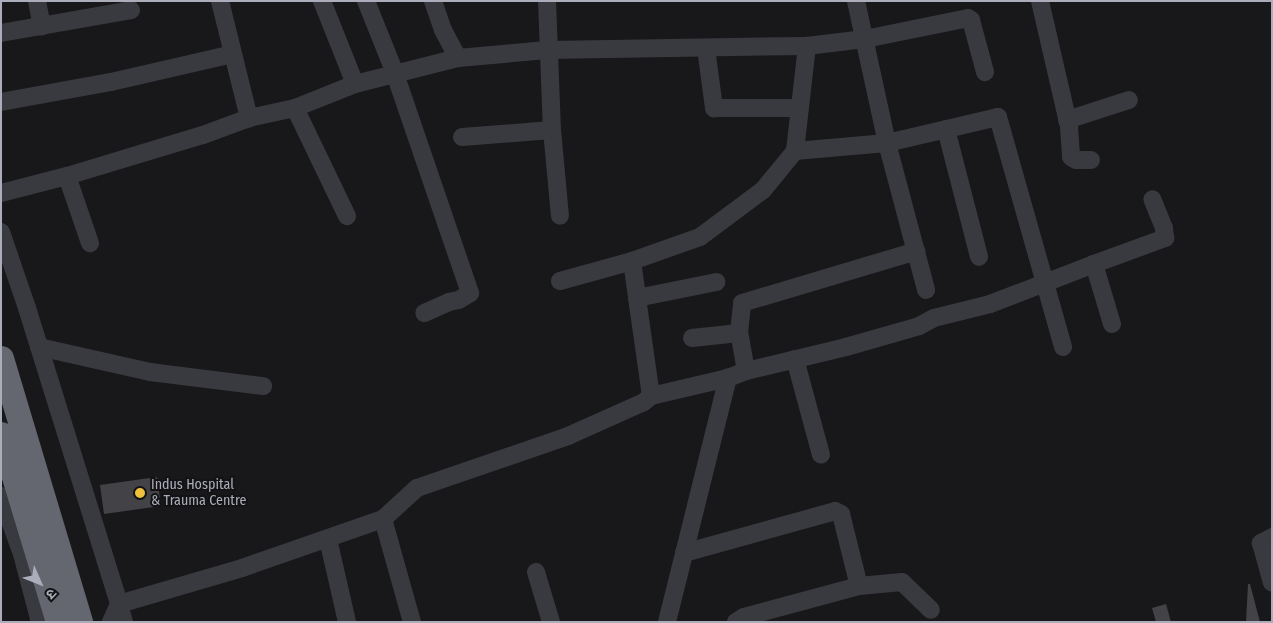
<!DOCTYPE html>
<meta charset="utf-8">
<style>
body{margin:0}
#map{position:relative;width:1273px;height:623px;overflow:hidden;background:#18181a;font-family:"Fira Sans Condensed","Noto Sans Devanagari",sans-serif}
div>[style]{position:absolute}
.building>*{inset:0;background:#434347}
.minor>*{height:18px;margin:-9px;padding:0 9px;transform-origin:9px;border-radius:9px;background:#393a3f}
.highway>*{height:25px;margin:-12.5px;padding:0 12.5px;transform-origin:12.5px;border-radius:12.5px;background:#656770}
.dots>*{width:14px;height:14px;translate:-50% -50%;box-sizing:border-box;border:2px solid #131315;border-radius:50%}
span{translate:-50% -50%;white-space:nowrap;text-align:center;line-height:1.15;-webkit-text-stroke:4px #131315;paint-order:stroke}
.poi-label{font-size:14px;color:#abaeba}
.left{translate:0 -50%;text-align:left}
.frame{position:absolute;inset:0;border:2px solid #abaeba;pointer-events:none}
.north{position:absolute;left:15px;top:558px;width:50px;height:50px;-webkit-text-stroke:4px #131315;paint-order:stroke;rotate:134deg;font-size:14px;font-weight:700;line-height:20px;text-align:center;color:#abaeba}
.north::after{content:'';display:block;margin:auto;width:18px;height:22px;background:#abaeba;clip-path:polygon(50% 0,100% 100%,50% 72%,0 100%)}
</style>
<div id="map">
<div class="building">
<i style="clip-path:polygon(157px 477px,161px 506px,104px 514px,100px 485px)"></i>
<i style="clip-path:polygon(1248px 584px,1250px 584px,1260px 622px,1246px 622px)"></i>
<i style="clip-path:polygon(1166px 604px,1171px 622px,1156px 622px,1152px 608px)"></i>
</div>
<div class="minor">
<i style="left:37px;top:1px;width:26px;rotate:79deg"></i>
<i style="left:220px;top:1px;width:121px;rotate:76.1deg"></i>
<i style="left:322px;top:1px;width:89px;rotate:68.3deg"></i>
<i style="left:366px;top:1px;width:72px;rotate:68.1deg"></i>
<i style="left:393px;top:68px;width:238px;rotate:71.1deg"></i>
<i style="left:470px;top:293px;width:13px;rotate:148deg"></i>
<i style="left:459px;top:300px;width:10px;rotate:169deg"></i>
<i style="left:449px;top:302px;width:27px;rotate:156deg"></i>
<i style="left:433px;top:1px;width:31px;rotate:71deg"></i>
<i style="left:443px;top:30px;width:32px;rotate:62deg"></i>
<i style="left:547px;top:1px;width:129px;rotate:87.8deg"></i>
<i style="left:552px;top:130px;width:86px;rotate:84.7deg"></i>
<i style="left:856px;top:1px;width:145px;rotate:77.7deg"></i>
<i style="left:887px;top:143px;width:152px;rotate:75.1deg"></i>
<i style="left:1040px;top:1px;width:129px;rotate:77deg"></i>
<i style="left:1069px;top:127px;width:30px;rotate:86deg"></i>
<i style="left:1071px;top:157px;width:6px;rotate:31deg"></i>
<i style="left:1076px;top:160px;width:15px"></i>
<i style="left:1px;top:33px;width:132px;rotate:-10deg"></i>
<i style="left:706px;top:48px;width:61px;rotate:82.4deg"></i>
<i style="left:714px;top:108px;width:85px"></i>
<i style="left:1px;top:102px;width:112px;rotate:-10.3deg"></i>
<i style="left:111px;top:82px;width:125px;rotate:-12.9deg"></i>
<i style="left:295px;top:108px;width:120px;rotate:64.3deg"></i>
<i style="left:1067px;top:120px;width:65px;rotate:-17.9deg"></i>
<i style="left:946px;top:129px;width:132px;rotate:75.5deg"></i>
<i style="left:462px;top:137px;width:90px;rotate:-4.4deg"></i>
<i style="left:795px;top:151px;width:92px;rotate:-5deg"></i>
<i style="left:887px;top:143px;width:114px;rotate:-13.2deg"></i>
<i style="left:998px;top:117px;width:239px;rotate:74.2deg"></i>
<i style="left:67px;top:176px;width:71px;rotate:71.1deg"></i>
<i style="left:1px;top:193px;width:68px;rotate:-14.4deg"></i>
<i style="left:67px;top:176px;width:142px;rotate:-16.8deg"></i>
<i style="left:203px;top:135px;width:49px;rotate:-20.3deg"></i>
<i style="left:249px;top:118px;width:47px;rotate:-12.3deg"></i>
<i style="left:295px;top:108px;width:65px;rotate:-21.8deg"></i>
<i style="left:355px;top:84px;width:106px;rotate:-14.2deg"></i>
<i style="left:458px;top:58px;width:89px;rotate:-5.1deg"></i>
<i style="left:547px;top:50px;width:260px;rotate:-0.9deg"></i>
<i style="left:807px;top:46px;width:58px;rotate:-6.9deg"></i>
<i style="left:865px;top:39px;width:105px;rotate:-11.5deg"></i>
<i style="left:968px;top:18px;width:4px;rotate:34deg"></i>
<i style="left:971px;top:20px;width:54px;rotate:74.9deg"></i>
<i style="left:1px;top:232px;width:80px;rotate:71.1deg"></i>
<i style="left:27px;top:308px;width:310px;rotate:72.7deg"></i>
<i style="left:119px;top:604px;width:20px;rotate:114deg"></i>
<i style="left:632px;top:261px;width:37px;rotate:82deg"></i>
<i style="left:560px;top:281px;width:75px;rotate:-15.5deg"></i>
<i style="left:632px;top:261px;width:72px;rotate:-19.4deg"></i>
<i style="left:700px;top:237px;width:79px;rotate:-36.7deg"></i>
<i style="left:763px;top:190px;width:50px;rotate:-50.6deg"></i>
<i style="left:795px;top:151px;width:106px;rotate:-83.5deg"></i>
<i style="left:1112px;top:324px;width:63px;rotate:-106.7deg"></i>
<i style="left:1094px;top:264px;width:76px;rotate:-20.1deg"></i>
<i style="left:1165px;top:238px;width:10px;rotate:-96deg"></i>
<i style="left:1164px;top:228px;width:31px;rotate:-112deg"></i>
<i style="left:692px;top:338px;width:47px;rotate:-6.1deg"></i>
<i style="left:39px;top:347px;width:114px;rotate:12.7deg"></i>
<i style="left:150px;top:372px;width:114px;rotate:7.1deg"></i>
<i style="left:795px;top:359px;width:99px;rotate:74.8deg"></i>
<i style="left:746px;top:371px;width:39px;rotate:-100deg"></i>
<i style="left:739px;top:333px;width:30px;rotate:-84deg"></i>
<i style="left:742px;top:303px;width:182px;rotate:-16.6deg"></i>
<i style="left:651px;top:396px;width:99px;rotate:-98.1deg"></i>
<i style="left:637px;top:298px;width:81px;rotate:-11.4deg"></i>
<i style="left:1px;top:496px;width:62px;rotate:70.1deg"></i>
<i style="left:22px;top:554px;width:70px;rotate:75.2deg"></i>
<i style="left:383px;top:519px;width:107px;rotate:74.3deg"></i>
<i style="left:1272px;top:537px;width:13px;rotate:151deg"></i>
<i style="left:1261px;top:543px;width:41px;rotate:74.6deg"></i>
<i style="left:328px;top:539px;width:85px;rotate:77.1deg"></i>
<i style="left:684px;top:553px;width:157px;rotate:-15.5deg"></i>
<i style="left:835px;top:511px;width:7px;rotate:27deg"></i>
<i style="left:841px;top:514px;width:74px;rotate:76deg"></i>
<i style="left:536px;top:572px;width:52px;rotate:73.3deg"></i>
<i style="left:124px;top:622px;width:19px;rotate:-106deg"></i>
<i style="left:119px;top:604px;width:128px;rotate:-16.3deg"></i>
<i style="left:242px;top:568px;width:149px;rotate:-19.2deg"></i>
<i style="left:383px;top:519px;width:46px;rotate:-42.4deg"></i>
<i style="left:417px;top:488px;width:160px;rotate:-19deg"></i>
<i style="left:568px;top:436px;width:83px;rotate:-24.1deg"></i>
<i style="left:644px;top:402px;width:9px;rotate:-41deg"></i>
<i style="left:651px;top:396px;width:79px;rotate:-13.2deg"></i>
<i style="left:728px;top:378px;width:19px;rotate:-21deg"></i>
<i style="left:746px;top:371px;width:103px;rotate:-13.5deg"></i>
<i style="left:846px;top:347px;width:76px;rotate:-16deg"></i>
<i style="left:919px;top:326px;width:17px;rotate:-28deg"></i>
<i style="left:934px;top:318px;width:58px;rotate:-14deg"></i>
<i style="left:990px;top:304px;width:111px;rotate:-21deg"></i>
<i style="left:667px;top:622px;width:252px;rotate:-76deg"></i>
<i style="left:736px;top:622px;width:9px;rotate:-32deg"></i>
<i style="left:744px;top:617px;width:119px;rotate:-15.1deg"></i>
<i style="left:859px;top:586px;width:43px;rotate:-5.3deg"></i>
<i style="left:902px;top:582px;width:40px;rotate:44deg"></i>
</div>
<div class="highway">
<i style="left:1px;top:358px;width:276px;rotate:73.3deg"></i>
<i style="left:1px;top:434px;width:196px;rotate:73.1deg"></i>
</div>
<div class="dots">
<i style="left:140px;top:493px;background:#eec13d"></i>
</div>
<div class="poi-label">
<span class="left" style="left:151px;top:493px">Indus Hospital<br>&amp; Trauma Centre</span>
</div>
<div class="frame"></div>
<div class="north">उ</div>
</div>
